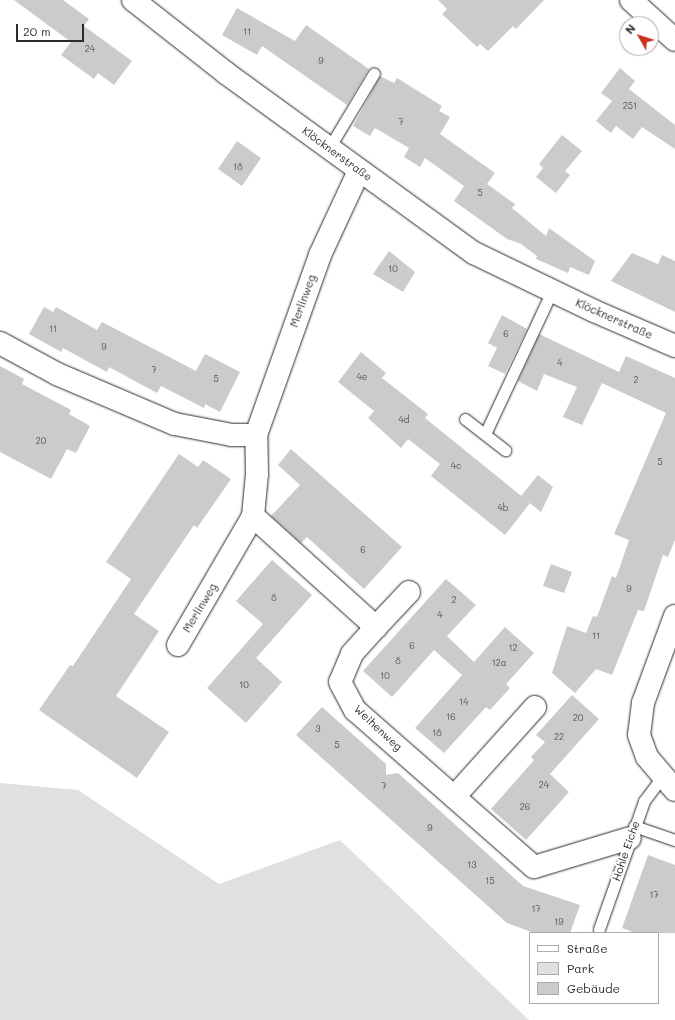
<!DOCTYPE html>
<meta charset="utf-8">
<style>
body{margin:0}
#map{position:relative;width:675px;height:1020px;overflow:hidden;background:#fff;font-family:Mali,sans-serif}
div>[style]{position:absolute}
.green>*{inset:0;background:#e0e0e0}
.building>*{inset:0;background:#cbcbcb}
.roads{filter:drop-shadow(0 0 1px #2b2b2b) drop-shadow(0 0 1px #2b2b2b)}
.lane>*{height:11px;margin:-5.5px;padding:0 5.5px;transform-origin:5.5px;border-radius:5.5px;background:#fff}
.street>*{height:22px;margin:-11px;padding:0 11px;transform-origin:11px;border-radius:11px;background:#fff}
.secondary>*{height:22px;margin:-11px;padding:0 11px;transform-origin:11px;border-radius:11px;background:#fff}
span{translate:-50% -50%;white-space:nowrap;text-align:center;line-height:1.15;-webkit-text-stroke:4px #fff;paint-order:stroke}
.number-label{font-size:9px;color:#535353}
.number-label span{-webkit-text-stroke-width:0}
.street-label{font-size:11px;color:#2b2b2b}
.legend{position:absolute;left:529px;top:932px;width:130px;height:72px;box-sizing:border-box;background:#fff;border:1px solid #aaa;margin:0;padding:5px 7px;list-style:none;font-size:12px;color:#2b2b2b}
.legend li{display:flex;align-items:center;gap:8px;height:20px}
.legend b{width:20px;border:1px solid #aaa}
.north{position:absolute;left:619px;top:16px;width:40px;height:40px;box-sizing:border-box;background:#fff;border:1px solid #aaa;border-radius:50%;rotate:309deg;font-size:11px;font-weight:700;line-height:16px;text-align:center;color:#2b2b2b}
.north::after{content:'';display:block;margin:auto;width:14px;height:18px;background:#c8321e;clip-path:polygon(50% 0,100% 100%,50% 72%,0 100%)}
.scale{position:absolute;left:16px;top:24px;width:68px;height:18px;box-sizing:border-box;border:2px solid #2b2b2b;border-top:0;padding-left:5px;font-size:12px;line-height:14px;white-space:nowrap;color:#2b2b2b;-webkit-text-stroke:3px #fff;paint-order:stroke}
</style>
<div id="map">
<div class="green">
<i style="clip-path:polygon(0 783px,78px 790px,219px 884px,340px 840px,529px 1020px,0 1020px)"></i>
</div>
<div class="building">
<i style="clip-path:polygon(14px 0,63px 0,89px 19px,84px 26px,132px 61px,114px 85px,98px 73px,94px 79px,61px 55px,71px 42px)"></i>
<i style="clip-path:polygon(438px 0,544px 0,516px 29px,513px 26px,488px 51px,480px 44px,477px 47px,442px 14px,447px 9px)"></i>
<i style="clip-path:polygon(237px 8px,295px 41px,306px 25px,369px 69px,347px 105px,262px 46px,257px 55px,222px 35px)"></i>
<i style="clip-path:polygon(620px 68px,635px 81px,629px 89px,675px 125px,675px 149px,642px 127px,633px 139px,616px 126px,611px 133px,596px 121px,612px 101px,601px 93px)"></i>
<i style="clip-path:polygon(380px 76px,394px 83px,397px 78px,442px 106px,439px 111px,450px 117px,440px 134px,495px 173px,487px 184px,515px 204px,512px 208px,546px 236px,549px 228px,595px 261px,589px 275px,570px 267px,568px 273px,536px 259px,537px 256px,521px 244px,507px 239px,454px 201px,464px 186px,425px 158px,420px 167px,404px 157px,409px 148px,375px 128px,370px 136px,353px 126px)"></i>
<i style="clip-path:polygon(562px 135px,582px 151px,565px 171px,570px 175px,556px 193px,536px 177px,543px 168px,539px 164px)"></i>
<i style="clip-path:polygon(237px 141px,261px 158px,242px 186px,218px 169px)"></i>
<i style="clip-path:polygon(389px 251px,415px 272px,403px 292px,373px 274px)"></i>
<i style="clip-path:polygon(632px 253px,658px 264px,662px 255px,675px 261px,675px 312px,611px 281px)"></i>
<i style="clip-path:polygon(44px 307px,53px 312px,56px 307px,97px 330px,102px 322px,196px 371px,205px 354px,240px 372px,220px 412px,205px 404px,204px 408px,161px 386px,157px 393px,109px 367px,107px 372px,63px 348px,61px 352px,29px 334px)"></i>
<i style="clip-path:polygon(502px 315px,527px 329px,505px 374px,488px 366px,497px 348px,488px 343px)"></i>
<i style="clip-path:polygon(539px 334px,619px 372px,626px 356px,675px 378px,675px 540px,668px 557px,663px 555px,644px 611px,638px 610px,612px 675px,596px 669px,575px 693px,552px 673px,567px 626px,586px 633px,593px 616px,597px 617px,612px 576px,616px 578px,629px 540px,614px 534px,666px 413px,602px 383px,582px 425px,563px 417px,577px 387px,544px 374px,537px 391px,518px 381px)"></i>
<i style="clip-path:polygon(361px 352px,386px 373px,382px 378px,428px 414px,425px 418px,530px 503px,505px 535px,431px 476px,440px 464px,408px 439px,401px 448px,368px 418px,374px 411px,338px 382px)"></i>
<i style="clip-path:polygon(0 366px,24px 379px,22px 384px,71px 410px,69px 414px,90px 426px,76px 453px,67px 449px,51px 479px,0 452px)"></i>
<i style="clip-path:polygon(291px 449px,402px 547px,364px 589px,307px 537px,301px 543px,271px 516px,300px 485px,278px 465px)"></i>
<i style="clip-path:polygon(179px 454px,198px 467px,203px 460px,231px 479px,197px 528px,194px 525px,134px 614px,159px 631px,116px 696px,169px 732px,137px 778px,39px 710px,70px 665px,73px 666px,131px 579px,106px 562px)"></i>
<i style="clip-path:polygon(538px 475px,553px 487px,541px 512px,521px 496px)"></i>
<i style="clip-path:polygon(272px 560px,312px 595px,256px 658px,282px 682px,246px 723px,207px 688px,263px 624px,236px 601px)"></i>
<i style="clip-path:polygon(551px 564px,572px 572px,564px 593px,543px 586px)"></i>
<i style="clip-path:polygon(446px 579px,476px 605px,447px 636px,474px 662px,505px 627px,534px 653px,506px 684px,510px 688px,490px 710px,486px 707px,444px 753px,415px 728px,462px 675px,434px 650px,392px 697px,363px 671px)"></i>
<i style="clip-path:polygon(572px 695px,599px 719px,550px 774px,569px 792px,526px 840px,491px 809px,534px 760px,531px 757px,545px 742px,536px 735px)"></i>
<i style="clip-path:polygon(322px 707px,386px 764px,386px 775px,398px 773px,523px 886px,580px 905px,570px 933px,534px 933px,507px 923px,296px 735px)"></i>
<i style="clip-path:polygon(648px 855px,675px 865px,675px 933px,635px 933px,622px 928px)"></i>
</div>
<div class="roads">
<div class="lane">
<i style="left:329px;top:148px;width:87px;rotate:-59deg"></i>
<i style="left:465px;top:419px;width:51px;rotate:37.8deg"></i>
<i style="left:485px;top:434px;width:158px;rotate:-64.9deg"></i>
<i style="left:634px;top:826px;width:43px;rotate:18.9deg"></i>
<i style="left:599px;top:929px;width:136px;rotate:-70.6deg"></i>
<i style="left:644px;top:801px;width:30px;rotate:-53deg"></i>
</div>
<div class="street">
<i style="left:133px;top:0;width:118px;rotate:38.1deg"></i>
<i style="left:226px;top:73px;width:306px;rotate:36deg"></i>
<i style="left:474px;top:253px;width:133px;rotate:25.8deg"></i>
<i style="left:594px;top:311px;width:88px;rotate:23.4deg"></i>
<i style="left:0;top:343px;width:65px;rotate:28.5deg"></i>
<i style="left:57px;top:374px;width:128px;rotate:23deg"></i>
<i style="left:175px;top:424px;width:58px;rotate:10.9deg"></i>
<i style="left:232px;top:435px;width:24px"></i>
<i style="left:253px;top:516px;width:166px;rotate:42.1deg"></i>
<i style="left:376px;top:627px;width:36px;rotate:132deg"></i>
<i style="left:352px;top:654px;width:30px;rotate:113deg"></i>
<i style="left:340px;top:682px;width:32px;rotate:62deg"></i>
<i style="left:355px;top:710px;width:238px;rotate:41.3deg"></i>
<i style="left:534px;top:867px;width:100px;rotate:-16.8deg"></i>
<i style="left:675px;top:616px;width:93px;rotate:110.2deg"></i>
<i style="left:643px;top:703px;width:32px;rotate:97deg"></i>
<i style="left:639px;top:735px;width:23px;rotate:70deg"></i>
<i style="left:647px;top:757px;width:43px;rotate:49.7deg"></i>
<i style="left:376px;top:627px;width:48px;rotate:-46.7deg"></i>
<i style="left:178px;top:645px;width:149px;rotate:-59.8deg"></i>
<i style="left:253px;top:516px;width:42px;rotate:-84.6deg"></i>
<i style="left:257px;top:474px;width:39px;rotate:-91deg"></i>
<i style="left:256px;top:435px;width:191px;rotate:-70.4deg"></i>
<i style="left:320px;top:255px;width:93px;rotate:-65.1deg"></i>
<i style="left:454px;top:797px;width:121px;rotate:-48deg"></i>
</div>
<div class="secondary">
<i style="left:631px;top:0;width:59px;rotate:42.3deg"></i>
</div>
</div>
<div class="number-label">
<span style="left:247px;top:32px">11</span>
<span style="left:90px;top:49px">24</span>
<span style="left:321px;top:61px">9</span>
<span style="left:630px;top:106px">251</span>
<span style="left:401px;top:122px">7</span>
<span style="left:238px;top:167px">18</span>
<span style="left:480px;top:193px">5</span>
<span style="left:393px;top:269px">10</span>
<span style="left:53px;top:329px">11</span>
<span style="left:506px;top:334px">6</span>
<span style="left:104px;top:347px">9</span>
<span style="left:560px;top:363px">4</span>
<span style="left:154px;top:370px">7</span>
<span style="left:362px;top:377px">4e</span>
<span style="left:216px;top:379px">5</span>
<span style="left:636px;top:380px">2</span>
<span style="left:404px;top:420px">4d</span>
<span style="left:41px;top:441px">20</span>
<span style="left:660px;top:462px">5</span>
<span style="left:456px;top:466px">4c</span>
<span style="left:503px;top:508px">4b</span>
<span style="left:363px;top:550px">6</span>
<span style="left:629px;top:589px">9</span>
<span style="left:274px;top:598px">8</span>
<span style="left:454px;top:600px">2</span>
<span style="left:440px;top:615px">4</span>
<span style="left:596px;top:636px">11</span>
<span style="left:412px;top:646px">6</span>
<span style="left:513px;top:648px">12</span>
<span style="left:398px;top:661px">8</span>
<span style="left:499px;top:663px">12a</span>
<span style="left:385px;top:676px">10</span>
<span style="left:244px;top:685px">10</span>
<span style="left:464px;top:702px">14</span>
<span style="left:451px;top:717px">16</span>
<span style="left:578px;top:718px">20</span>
<span style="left:318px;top:729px">3</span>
<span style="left:437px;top:733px">18</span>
<span style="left:559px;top:737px">22</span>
<span style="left:337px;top:745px">5</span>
<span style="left:544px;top:785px">24</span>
<span style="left:384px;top:786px">7</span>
<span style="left:525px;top:807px">26</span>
<span style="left:430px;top:828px">9</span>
<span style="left:472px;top:865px">13</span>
<span style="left:490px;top:881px">15</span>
<span style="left:654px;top:895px">17</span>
<span style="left:536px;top:909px">17</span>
<span style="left:559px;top:922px">19</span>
</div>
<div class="street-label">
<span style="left:337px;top:154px;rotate:36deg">Klöcknerstraße</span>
<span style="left:303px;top:301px;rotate:-70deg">Merlinweg</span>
<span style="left:614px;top:319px;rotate:24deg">Klöcknerstraße</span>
<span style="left:200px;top:608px;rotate:-59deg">Merlinweg</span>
<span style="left:378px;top:728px;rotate:43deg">Weihenweg</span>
<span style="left:626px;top:851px;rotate:-71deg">Hohle Eiche</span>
</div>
<ul class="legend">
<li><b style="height:5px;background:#fff"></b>Straße</li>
<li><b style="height:11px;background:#e0e0e0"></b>Park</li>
<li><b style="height:11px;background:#cbcbcb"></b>Gebäude</li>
</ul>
<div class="north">N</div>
<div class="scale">20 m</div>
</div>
